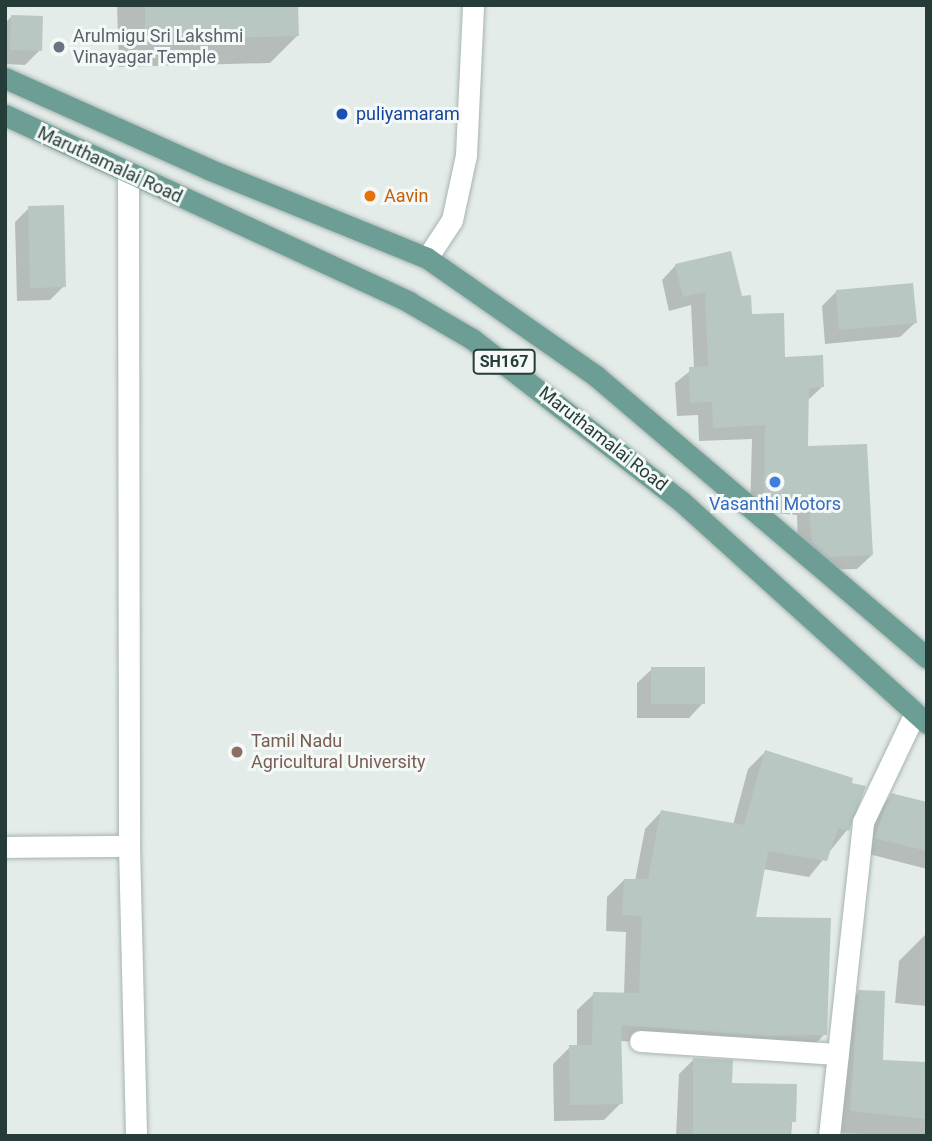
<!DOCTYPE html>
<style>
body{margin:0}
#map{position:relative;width:932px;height:1141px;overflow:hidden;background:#e4ece9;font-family:Roboto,sans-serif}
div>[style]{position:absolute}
.shadow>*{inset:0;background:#0003}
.building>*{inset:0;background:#b9c7c3}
.roads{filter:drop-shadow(0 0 2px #a7b4b0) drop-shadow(0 0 2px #a7b4b0)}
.street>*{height:21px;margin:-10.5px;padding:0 10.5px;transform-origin:10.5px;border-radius:10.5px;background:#fff}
.secondary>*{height:21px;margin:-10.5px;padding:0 10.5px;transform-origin:10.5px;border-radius:10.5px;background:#fff}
.primary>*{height:21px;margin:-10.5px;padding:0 10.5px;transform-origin:10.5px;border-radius:10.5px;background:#6c9e96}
.dots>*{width:19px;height:19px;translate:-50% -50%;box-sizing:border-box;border:4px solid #f4f9f7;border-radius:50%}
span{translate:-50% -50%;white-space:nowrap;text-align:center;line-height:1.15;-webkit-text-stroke:6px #f4f9f7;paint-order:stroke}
.shield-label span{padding:2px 5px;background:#f4f9f7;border:2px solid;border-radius:5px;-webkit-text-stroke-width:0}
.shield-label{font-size:16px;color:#253c38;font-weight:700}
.worship-label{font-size:18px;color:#5b616d}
.left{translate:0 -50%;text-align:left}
.transit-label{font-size:18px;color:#164399}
.street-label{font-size:18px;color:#253c38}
.food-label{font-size:18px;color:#c56008}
.shop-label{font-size:18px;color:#366cbe}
.education-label{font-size:18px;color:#785e54}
.frame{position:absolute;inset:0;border:7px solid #253c38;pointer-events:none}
</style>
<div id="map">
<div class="shadow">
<i style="clip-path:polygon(117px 5px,296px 5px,297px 36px,270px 63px,119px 67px)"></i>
<i style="clip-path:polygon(12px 16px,40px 50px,25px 65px,5px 64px,5px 23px)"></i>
<i style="clip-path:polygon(29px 208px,64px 286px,50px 300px,17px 301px,15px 222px)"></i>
<i style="clip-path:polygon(676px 265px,740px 298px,784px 359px,823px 386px,807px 401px,807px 448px,872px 555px,857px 569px,813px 570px,798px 557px,797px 515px,750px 511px,752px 439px,699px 441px,698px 415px,677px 416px,675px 383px,694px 368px,691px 305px,669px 311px,662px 280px)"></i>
<i style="clip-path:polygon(836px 292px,915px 323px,900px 337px,825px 344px,822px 306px)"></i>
<i style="clip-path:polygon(652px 669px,703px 703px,689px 718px,637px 718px,637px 683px)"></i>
<i style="clip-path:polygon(765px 752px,847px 830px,809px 877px,763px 869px,754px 918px,825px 1034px,808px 1051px,620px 1041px,621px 1103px,604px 1120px,554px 1121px,553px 1064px,570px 1047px,577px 1047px,577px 1010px,594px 994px,624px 994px,626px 932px,606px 931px,607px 897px,624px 880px,635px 881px,645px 829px,661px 812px,733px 825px,748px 769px)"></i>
<i style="clip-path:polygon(892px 795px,927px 804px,927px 869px,861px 852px,877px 810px)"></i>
<i style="clip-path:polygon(927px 933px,927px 1006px,895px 1003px,899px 961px)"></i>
<i style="clip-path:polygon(859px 992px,881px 1062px,927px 1063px,927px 1136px,828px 1133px,836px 1015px)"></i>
<i style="clip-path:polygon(694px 1059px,730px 1085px,795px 1086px,791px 1136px,676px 1136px,679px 1074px)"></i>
</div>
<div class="building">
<i style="clip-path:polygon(145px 5px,298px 5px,299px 36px,145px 40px)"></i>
<i style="clip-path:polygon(11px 15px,43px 16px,42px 51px,10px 50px)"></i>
<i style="clip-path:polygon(64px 205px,66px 287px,30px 288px,28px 206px)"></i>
<i style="clip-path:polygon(731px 251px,742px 296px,751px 295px,752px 314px,784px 313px,785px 357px,823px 355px,824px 387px,809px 388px,808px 446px,867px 444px,873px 555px,828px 557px,812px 542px,808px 499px,764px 498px,765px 425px,713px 428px,712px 402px,690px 403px,689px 367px,708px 366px,705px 292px,683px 297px,675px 264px)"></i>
<i style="clip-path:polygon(913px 283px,917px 323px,839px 330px,836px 290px)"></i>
<i style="clip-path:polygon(651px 667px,705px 667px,705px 704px,651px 704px)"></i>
<i style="clip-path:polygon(765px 750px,853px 778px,852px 783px,866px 786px,849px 831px,838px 828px,827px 861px,768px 851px,756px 917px,831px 918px,827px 1035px,766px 1036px,621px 1025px,623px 1104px,570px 1105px,569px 1045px,592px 1045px,593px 992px,639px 993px,642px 916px,622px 915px,624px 879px,648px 879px,661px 810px,744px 825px)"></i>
<i style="clip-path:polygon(891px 793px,927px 802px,927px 851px,874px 838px)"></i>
<i style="clip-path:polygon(858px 990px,885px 991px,883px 1060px,927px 1062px,927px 1119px,850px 1111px)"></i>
<i style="clip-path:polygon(693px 1058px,733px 1060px,732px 1083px,797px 1084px,796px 1122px,791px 1122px,790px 1136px,693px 1136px)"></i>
</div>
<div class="roads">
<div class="street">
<i style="left:128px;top:173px;width:673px;rotate:89.91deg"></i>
<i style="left:129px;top:846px;width:290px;rotate:88.6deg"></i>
<i style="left:5px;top:847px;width:124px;rotate:-0.5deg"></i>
<i style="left:640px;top:1041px;width:198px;rotate:3.8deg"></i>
<i style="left:829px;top:1136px;width:316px;rotate:-83.8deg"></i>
<i style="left:863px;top:822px;width:121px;rotate:-64.5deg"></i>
</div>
<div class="secondary">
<i style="left:427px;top:258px;width:45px;rotate:-56.7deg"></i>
<i style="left:452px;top:220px;width:66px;rotate:-77.8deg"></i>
<i style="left:466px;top:155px;width:150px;rotate:-87.3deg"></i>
</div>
<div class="primary">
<i style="left:5px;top:78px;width:222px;rotate:24.1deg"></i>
<i style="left:208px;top:169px;width:236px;rotate:22.1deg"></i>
<i style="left:427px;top:258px;width:206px;rotate:34.9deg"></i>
<i style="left:596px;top:376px;width:435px;rotate:40.4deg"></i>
<i style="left:5px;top:115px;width:445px;rotate:24.8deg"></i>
<i style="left:409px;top:302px;width:73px;rotate:30.4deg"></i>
<i style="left:472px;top:339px;width:264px;rotate:37.8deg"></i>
<i style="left:681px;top:501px;width:331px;rotate:42.1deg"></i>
</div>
</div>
<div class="dots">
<i style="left:59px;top:47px;background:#6b7280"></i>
<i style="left:342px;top:114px;background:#1a4fb4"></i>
<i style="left:370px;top:196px;background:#e8710a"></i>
<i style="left:775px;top:482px;background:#3f7fe0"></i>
<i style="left:237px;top:752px;background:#8d6e63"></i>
</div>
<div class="shield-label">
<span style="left:504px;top:362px">SH167</span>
</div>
<div class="worship-label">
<span class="left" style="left:73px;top:47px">Arulmigu Sri Lakshmi<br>Vinayagar Temple</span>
</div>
<div class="transit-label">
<span class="left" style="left:356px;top:114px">puliyamaram</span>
</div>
<div class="street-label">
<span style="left:110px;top:165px;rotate:25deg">Maruthamalai Road</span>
<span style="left:603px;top:439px;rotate:38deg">Maruthamalai Road</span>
</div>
<div class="food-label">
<span class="left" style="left:384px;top:196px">Aavin</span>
</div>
<div class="shop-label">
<span style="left:775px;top:504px">Vasanthi Motors</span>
</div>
<div class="education-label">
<span class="left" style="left:251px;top:752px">Tamil Nadu<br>Agricultural University</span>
</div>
<div class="frame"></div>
</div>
